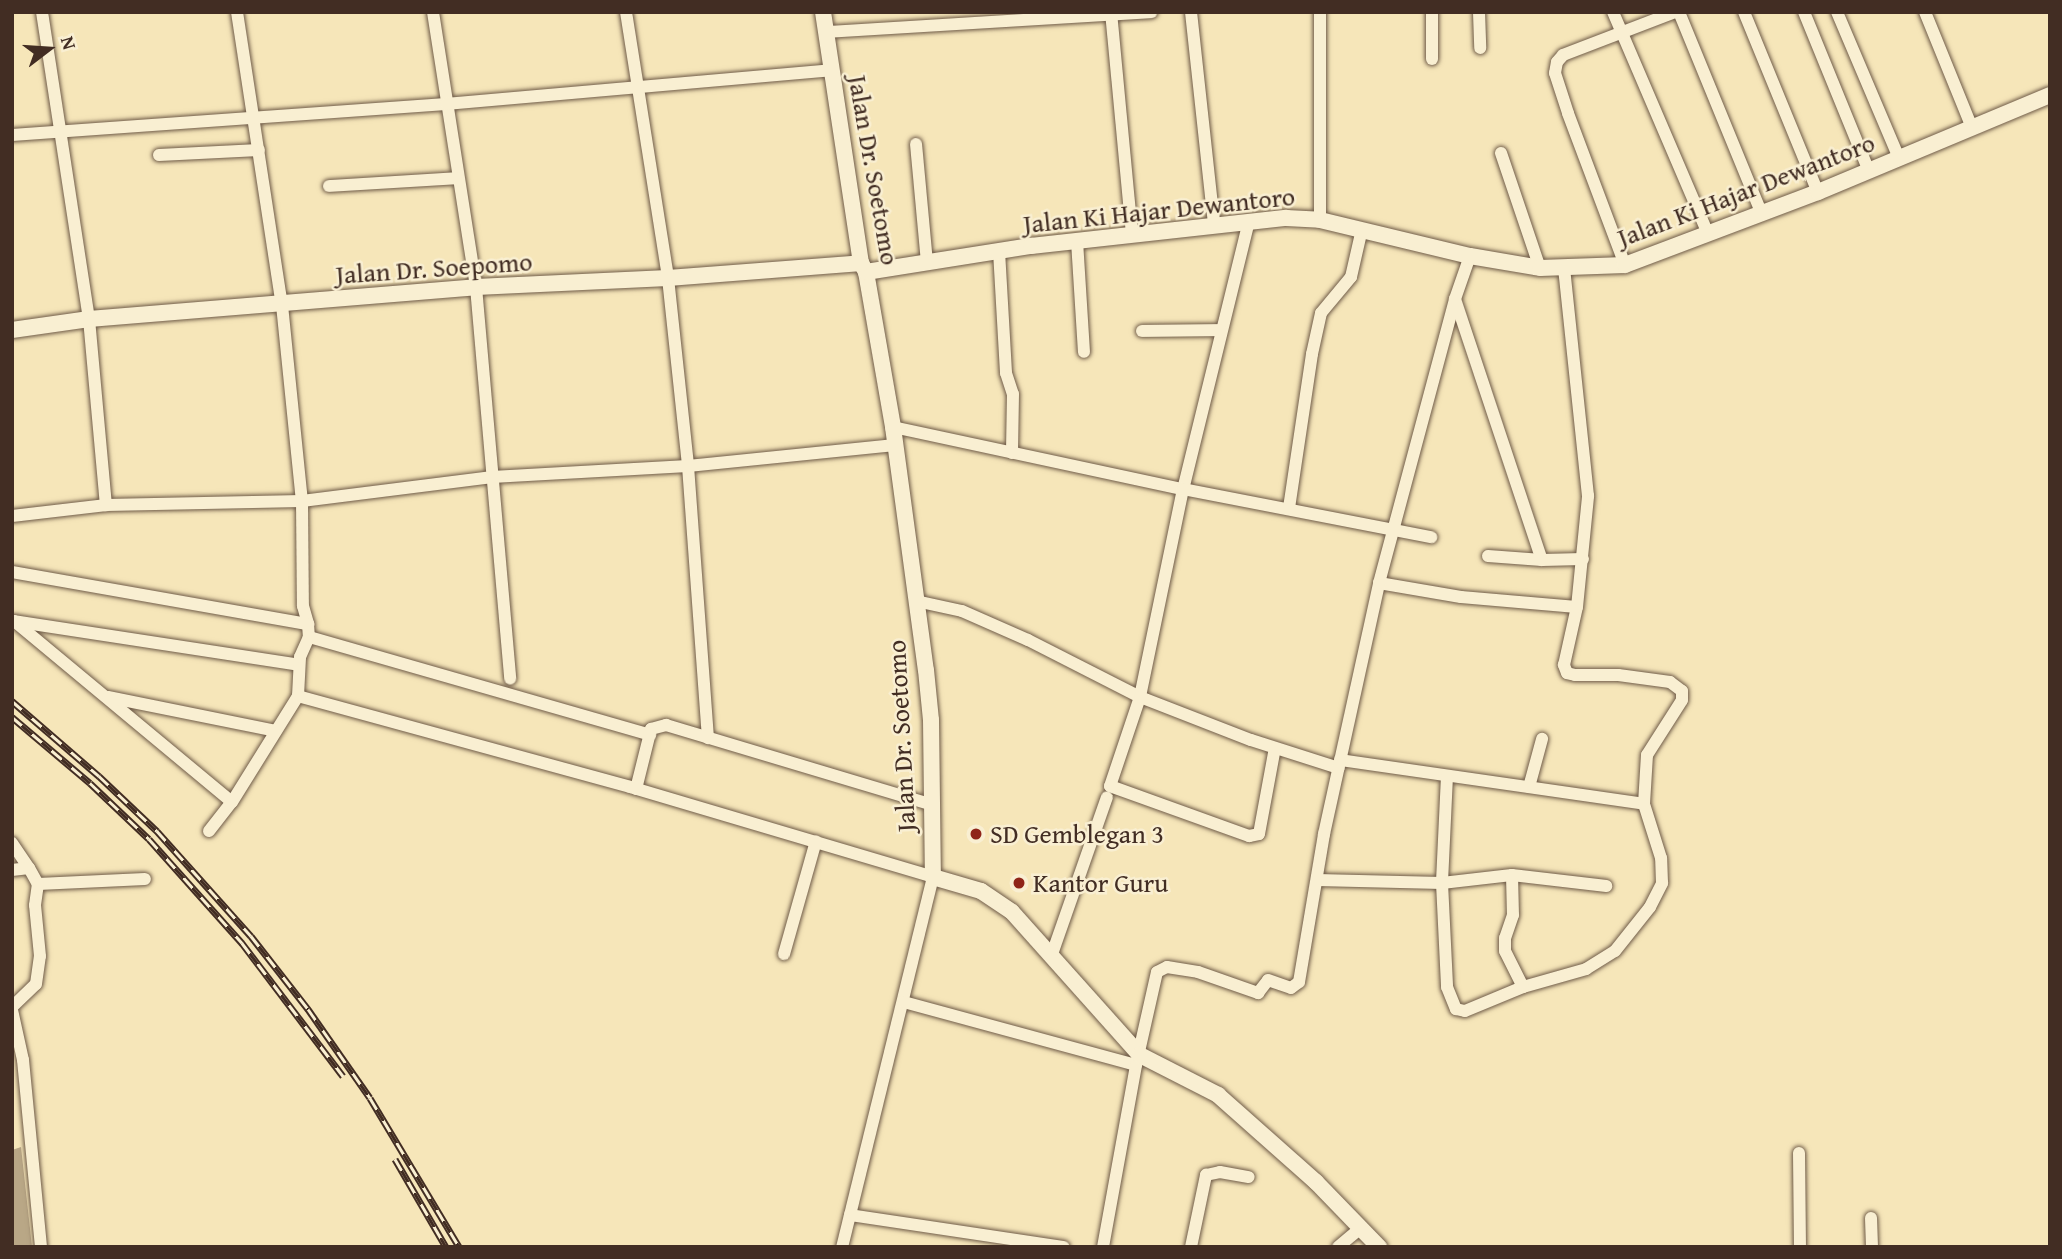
<!DOCTYPE html>
<style>
body{margin:0}
#map{position:relative;width:2062px;height:1259px;overflow:hidden;background:#f6e6b9;font-family:"Gentium Book Plus",serif}
div>[style]{position:absolute}
.water>*{inset:0;background:#b9a786}
.roads{filter:drop-shadow(0 0 2px #6f5b48) drop-shadow(0 0 2px #6f5b48)}
.minor>*{height:12px;margin:-6px;padding:0 6px;transform-origin:6px;border-radius:6px;background:#f9efd2}
.tertiary>*{height:16px;margin:-8px;padding:0 8px;transform-origin:8px;border-radius:8px;background:#f9efd2}
.rail>*{height:7px;margin-top:-3.5px;transform-origin:0;background:repeating-linear-gradient(90deg,#f9efd2 0 13px,#422d23 0 26px);box-sizing:border-box;border-block:2px solid #422d23}
.dots>*{width:19px;height:19px;translate:-50% -50%;box-sizing:border-box;border:4px solid #f9efd2;border-radius:50%}
span{translate:-50% -50%;white-space:nowrap;text-align:center;line-height:1.15;-webkit-text-stroke:5px #f9efd2;paint-order:stroke}
.street-label{font-size:26px;color:#422d23}
.poi-label{font-size:26px;color:#422d23}
.left{translate:0 -50%;text-align:left}
.frame{position:absolute;inset:0;border:14px solid #422d23;pointer-events:none}
.north{position:absolute;left:14px;top:14px;width:70px;height:70px;-webkit-text-stroke:5px #f9efd2;paint-order:stroke;rotate:73deg;font-size:19px;font-weight:700;line-height:28px;text-align:center;color:#422d23}
.north::after{content:'';display:block;margin:auto;width:24px;height:32px;background:#422d23;clip-path:polygon(50% 0,100% 100%,50% 72%,0 100%)}
</style>
<div id="map">
<div class="water">
<i style="clip-path:polygon(21px 1147px,32px 1247px,12px 1247px,12px 1150px)"></i>
</div>
<div class="roads">
<div class="minor">
<i style="left:42px;top:12px;width:311px;rotate:81.3deg"></i>
<i style="left:89px;top:319px;width:187px;rotate:84.8deg"></i>
<i style="left:237px;top:12px;width:296px;rotate:81.3deg"></i>
<i style="left:282px;top:305px;width:197px;rotate:84.2deg"></i>
<i style="left:302px;top:501px;width:105px;rotate:89.5deg"></i>
<i style="left:303px;top:606px;width:19px;rotate:74deg"></i>
<i style="left:433px;top:12px;width:278px;rotate:81.1deg"></i>
<i style="left:476px;top:287px;width:393px;rotate:85deg"></i>
<i style="left:626px;top:12px;width:269px;rotate:81deg"></i>
<i style="left:668px;top:278px;width:189px;rotate:83.9deg"></i>
<i style="left:688px;top:466px;width:273px;rotate:85.8deg"></i>
<i style="left:1111px;top:12px;width:223px;rotate:84.6deg"></i>
<i style="left:1191px;top:12px;width:214px;rotate:83.8deg"></i>
<i style="left:1479px;top:12px;width:36px;rotate:88deg"></i>
<i style="left:1613px;top:12px;width:241px;rotate:66.8deg"></i>
<i style="left:1679px;top:12px;width:218px;rotate:67.7deg"></i>
<i style="left:1744px;top:12px;width:195px;rotate:67.7deg"></i>
<i style="left:1804px;top:12px;width:172px;rotate:67.8deg"></i>
<i style="left:1837px;top:12px;width:159px;rotate:67deg"></i>
<i style="left:1925px;top:12px;width:125px;rotate:67.9deg"></i>
<i style="left:827px;top:32px;width:325px;rotate:-3.5deg"></i>
<i style="left:1432px;top:59px;width:47px;rotate:-90deg"></i>
<i style="left:12px;top:135px;width:435px;rotate:-4.1deg"></i>
<i style="left:446px;top:104px;width:386px;rotate:-5deg"></i>
<i style="left:916px;top:144px;width:119px;rotate:84.7deg"></i>
<i style="left:1501px;top:153px;width:121px;rotate:71.3deg"></i>
<i style="left:159px;top:155px;width:100px;rotate:-2.9deg"></i>
<i style="left:329px;top:186px;width:129px;rotate:-3.5deg"></i>
<i style="left:1320px;top:220px;width:208px;rotate:-90deg"></i>
<i style="left:1249px;top:221px;width:276px;rotate:103.8deg"></i>
<i style="left:1183px;top:489px;width:212px;rotate:101.7deg"></i>
<i style="left:1140px;top:697px;width:94px;rotate:108.6deg"></i>
<i style="left:1110px;top:786px;width:148px;rotate:19.8deg"></i>
<i style="left:1249px;top:836px;width:10px;rotate:-11deg"></i>
<i style="left:1259px;top:834px;width:87px;rotate:-79.5deg"></i>
<i style="left:1077px;top:241px;width:111px;rotate:86.4deg"></i>
<i style="left:999px;top:251px;width:122px;rotate:86.7deg"></i>
<i style="left:1006px;top:373px;width:22px;rotate:72deg"></i>
<i style="left:1013px;top:394px;width:59px;rotate:91deg"></i>
<i style="left:1625px;top:265px;width:162px;rotate:-110.6deg"></i>
<i style="left:1568px;top:113px;width:42px;rotate:-108deg"></i>
<i style="left:1555px;top:73px;width:11px;rotate:-80deg"></i>
<i style="left:1557px;top:62px;width:9px;rotate:-49deg"></i>
<i style="left:1563px;top:55px;width:120px;rotate:-21deg"></i>
<i style="left:1455px;top:299px;width:275px;rotate:71.6deg"></i>
<i style="left:1542px;top:560px;width:41px;rotate:-1.4deg"></i>
<i style="left:1142px;top:331px;width:79px;rotate:-0.7deg"></i>
<i style="left:893px;top:427px;width:297px;rotate:12.1deg"></i>
<i style="left:1183px;top:489px;width:253px;rotate:11deg"></i>
<i style="left:1289px;top:508px;width:156px;rotate:-81.5deg"></i>
<i style="left:1312px;top:354px;width:42px;rotate:-77.6deg"></i>
<i style="left:1321px;top:313px;width:47px;rotate:-50.2deg"></i>
<i style="left:1351px;top:277px;width:49px;rotate:-77.1deg"></i>
<i style="left:12px;top:516px;width:95px;rotate:-6.7deg"></i>
<i style="left:106px;top:505px;width:196px;rotate:-1.2deg"></i>
<i style="left:302px;top:501px;width:192px;rotate:-7.2deg"></i>
<i style="left:492px;top:477px;width:196px;rotate:-3.2deg"></i>
<i style="left:688px;top:466px;width:208px;rotate:-5.8deg"></i>
<i style="left:1488px;top:556px;width:54px;rotate:4.2deg"></i>
<i style="left:12px;top:572px;width:301px;rotate:10deg"></i>
<i style="left:308px;top:624px;width:13px;rotate:86deg"></i>
<i style="left:309px;top:637px;width:355px;rotate:16deg"></i>
<i style="left:1379px;top:583px;width:83px;rotate:9.7deg"></i>
<i style="left:1461px;top:597px;width:116px;rotate:4.9deg"></i>
<i style="left:916px;top:601px;width:47px;rotate:12.3deg"></i>
<i style="left:962px;top:611px;width:72px;rotate:23.7deg"></i>
<i style="left:1028px;top:640px;width:126px;rotate:27deg"></i>
<i style="left:1140px;top:697px;width:119px;rotate:21.2deg"></i>
<i style="left:1251px;top:740px;width:92px;rotate:17.7deg"></i>
<i style="left:13px;top:621px;width:289px;rotate:8.7deg"></i>
<i style="left:14px;top:621px;width:283px;rotate:39.7deg"></i>
<i style="left:298px;top:696px;width:39px;rotate:-87deg"></i>
<i style="left:300px;top:657px;width:22px;rotate:-66deg"></i>
<i style="left:108px;top:697px;width:171px;rotate:11.4deg"></i>
<i style="left:1340px;top:760px;width:307px;rotate:8.2deg"></i>
<i style="left:1447px;top:776px;width:107px;rotate:92.7deg"></i>
<i style="left:1442px;top:883px;width:104px;rotate:87.2deg"></i>
<i style="left:1447px;top:987px;width:24px;rotate:68deg"></i>
<i style="left:1456px;top:1009px;width:9px;rotate:13deg"></i>
<i style="left:1465px;top:1011px;width:63px;rotate:-22.5deg"></i>
<i style="left:1523px;top:987px;width:66px;rotate:-15.9deg"></i>
<i style="left:1586px;top:969px;width:34px;rotate:-32deg"></i>
<i style="left:1615px;top:951px;width:56px;rotate:-51.5deg"></i>
<i style="left:1650px;top:907px;width:27px;rotate:-63deg"></i>
<i style="left:1662px;top:883px;width:25px;rotate:-92deg"></i>
<i style="left:1661px;top:858px;width:57px;rotate:-107.5deg"></i>
<i style="left:1644px;top:804px;width:49px;rotate:-86.5deg"></i>
<i style="left:1647px;top:755px;width:65px;rotate:-57.5deg"></i>
<i style="left:1682px;top:700px;width:9px;rotate:-90deg"></i>
<i style="left:1682px;top:691px;width:15px;rotate:-143deg"></i>
<i style="left:1670px;top:682px;width:52px;rotate:-172.3deg"></i>
<i style="left:1618px;top:675px;width:43px;rotate:180deg"></i>
<i style="left:1575px;top:675px;width:8px;rotate:-166deg"></i>
<i style="left:1567px;top:673px;width:9px;rotate:-111deg"></i>
<i style="left:1564px;top:665px;width:59px;rotate:-77.4deg"></i>
<i style="left:1577px;top:607px;width:112px;rotate:-84.3deg"></i>
<i style="left:1588px;top:496px;width:229px;rotate:-96deg"></i>
<i style="left:1529px;top:787px;width:50px;rotate:-74.8deg"></i>
<i style="left:636px;top:789px;width:62px;rotate:-76deg"></i>
<i style="left:651px;top:729px;width:16px;rotate:-15deg"></i>
<i style="left:666px;top:725px;width:276px;rotate:16.7deg"></i>
<i style="left:209px;top:831px;width:37px;rotate:-52deg"></i>
<i style="left:232px;top:802px;width:125px;rotate:-58.1deg"></i>
<i style="left:298px;top:696px;width:344px;rotate:15.3deg"></i>
<i style="left:630px;top:787px;width:316px;rotate:16.5deg"></i>
<i style="left:933px;top:877px;width:381px;rotate:103.8deg"></i>
<i style="left:12px;top:843px;width:30px;rotate:56deg"></i>
<i style="left:12px;top:870px;width:17px;rotate:-7deg"></i>
<i style="left:29px;top:868px;width:18px;rotate:61deg"></i>
<i style="left:38px;top:884px;width:107px;rotate:-2.7deg"></i>
<i style="left:1512px;top:875px;width:40px;rotate:88.6deg"></i>
<i style="left:1513px;top:915px;width:24px;rotate:109deg"></i>
<i style="left:1505px;top:938px;width:13px;rotate:90deg"></i>
<i style="left:1505px;top:951px;width:40px;rotate:63.4deg"></i>
<i style="left:1317px;top:880px;width:125px;rotate:1.4deg"></i>
<i style="left:1442px;top:883px;width:70px;rotate:-6.5deg"></i>
<i style="left:1512px;top:875px;width:95px;rotate:6.7deg"></i>
<i style="left:784px;top:954px;width:117px;rotate:-74.2deg"></i>
<i style="left:1052px;top:954px;width:166px;rotate:-70.7deg"></i>
<i style="left:904px;top:1002px;width:240px;rotate:15.2deg"></i>
<i style="left:12px;top:1007px;width:33px;rotate:-44deg"></i>
<i style="left:36px;top:984px;width:28px;rotate:-82deg"></i>
<i style="left:40px;top:956px;width:51px;rotate:-95.6deg"></i>
<i style="left:35px;top:905px;width:21px;rotate:-82deg"></i>
<i style="left:12px;top:1010px;width:51px;rotate:77.6deg"></i>
<i style="left:23px;top:1060px;width:188px;rotate:84.5deg"></i>
<i style="left:1799px;top:1153px;width:94px;rotate:89.4deg"></i>
<i style="left:850px;top:1215px;width:216px;rotate:8.5deg"></i>
<i style="left:1871px;top:1218px;width:29px;rotate:88deg"></i>
<i style="left:1103px;top:1247px;width:185px;rotate:-79.7deg"></i>
<i style="left:1136px;top:1065px;width:95px;rotate:-77.3deg"></i>
<i style="left:1157px;top:972px;width:11px;rotate:-27deg"></i>
<i style="left:1167px;top:967px;width:31px;rotate:9deg"></i>
<i style="left:1198px;top:972px;width:64px;rotate:19.3deg"></i>
<i style="left:1258px;top:993px;width:16px;rotate:-52deg"></i>
<i style="left:1268px;top:980px;width:24px;rotate:19deg"></i>
<i style="left:1291px;top:988px;width:10px;rotate:-37deg"></i>
<i style="left:1299px;top:982px;width:150px;rotate:-80.4deg"></i>
<i style="left:1324px;top:834px;width:257px;rotate:-77.6deg"></i>
<i style="left:1379px;top:583px;width:294px;rotate:-75deg"></i>
<i style="left:1455px;top:299px;width:46px;rotate:-70.8deg"></i>
<i style="left:1191px;top:1247px;width:74px;rotate:-78.2deg"></i>
<i style="left:1206px;top:1175px;width:14px;rotate:-12deg"></i>
<i style="left:1220px;top:1172px;width:29px;rotate:10deg"></i>
<i style="left:1338px;top:1247px;width:30px;rotate:-40deg"></i>
</div>
<div class="tertiary">
<i style="left:823px;top:12px;width:254px;rotate:81.4deg"></i>
<i style="left:861px;top:263px;width:10px;rotate:61deg"></i>
<i style="left:866px;top:272px;width:157px;rotate:80.1deg"></i>
<i style="left:893px;top:427px;width:245px;rotate:82.3deg"></i>
<i style="left:926px;top:670px;width:50px;rotate:84.3deg"></i>
<i style="left:931px;top:720px;width:157px;rotate:89.3deg"></i>
<i style="left:933px;top:877px;width:50px;rotate:16.3deg"></i>
<i style="left:981px;top:891px;width:37px;rotate:34deg"></i>
<i style="left:1012px;top:912px;width:192px;rotate:48.2deg"></i>
<i style="left:1140px;top:1055px;width:88px;rotate:27.1deg"></i>
<i style="left:1218px;top:1095px;width:131px;rotate:41.6deg"></i>
<i style="left:1316px;top:1182px;width:91px;rotate:45.9deg"></i>
<i style="left:866px;top:272px;width:167px;rotate:-9deg"></i>
<i style="left:1031px;top:246px;width:257px;rotate:-6.3deg"></i>
<i style="left:1286px;top:218px;width:34px;rotate:3deg"></i>
<i style="left:1320px;top:220px;width:154px;rotate:13.5deg"></i>
<i style="left:1470px;top:256px;width:71px;rotate:9.7deg"></i>
<i style="left:1540px;top:268px;width:85px;rotate:-2deg"></i>
<i style="left:1625px;top:265px;width:206px;rotate:-20.7deg"></i>
<i style="left:1818px;top:192px;width:251px;rotate:-22.7deg"></i>
<i style="left:12px;top:330px;width:78px;rotate:-8.1deg"></i>
<i style="left:89px;top:319px;width:388px;rotate:-4.7deg"></i>
<i style="left:476px;top:287px;width:192px;rotate:-2.7deg"></i>
<i style="left:668px;top:278px;width:194px;rotate:-4.4deg"></i>
</div>
</div>
<div class="rail">
<i style="left:12px;top:701px;width:115px;rotate:40.8deg"></i>
<i style="left:99px;top:776px;width:80px;rotate:43.5deg"></i>
<i style="left:157px;top:831px;width:141px;rotate:48.2deg"></i>
<i style="left:251px;top:936px;width:93px;rotate:52deg"></i>
<i style="left:308px;top:1009px;width:108px;rotate:55.1deg"></i>
<i style="left:370px;top:1098px;width:174px;rotate:59.1deg"></i>
<i style="left:12px;top:717px;width:102px;rotate:40.2deg"></i>
<i style="left:90px;top:783px;width:81px;rotate:43.5deg"></i>
<i style="left:149px;top:839px;width:140px;rotate:48.2deg"></i>
<i style="left:242px;top:943px;width:167px;rotate:52.8deg"></i>
<i style="left:395px;top:1159px;width:102px;rotate:59.9deg"></i>
</div>
<div class="dots">
<i style="left:976px;top:834px;background:#8f2418"></i>
<i style="left:1019px;top:883px;background:#8f2418"></i>
</div>
<div class="street-label">
<span style="left:874px;top:170px;rotate:80deg">Jalan Dr. Soetomo</span>
<span style="left:1746px;top:190px;rotate:-21deg">Jalan Ki Hajar Dewantoro</span>
<span style="left:1159px;top:210px;rotate:-6deg">Jalan Ki Hajar Dewantoro</span>
<span style="left:434px;top:268px;rotate:-4deg">Jalan Dr. Soepomo</span>
<span style="left:901px;top:736px;rotate:-93deg">Jalan Dr. Soetomo</span>
</div>
<div class="poi-label">
<span class="left" style="left:990px;top:834px">SD Gemblegan 3</span>
<span class="left" style="left:1033px;top:883px">Kantor Guru</span>
</div>
<div class="frame"></div>
<div class="north">N</div>
</div>
